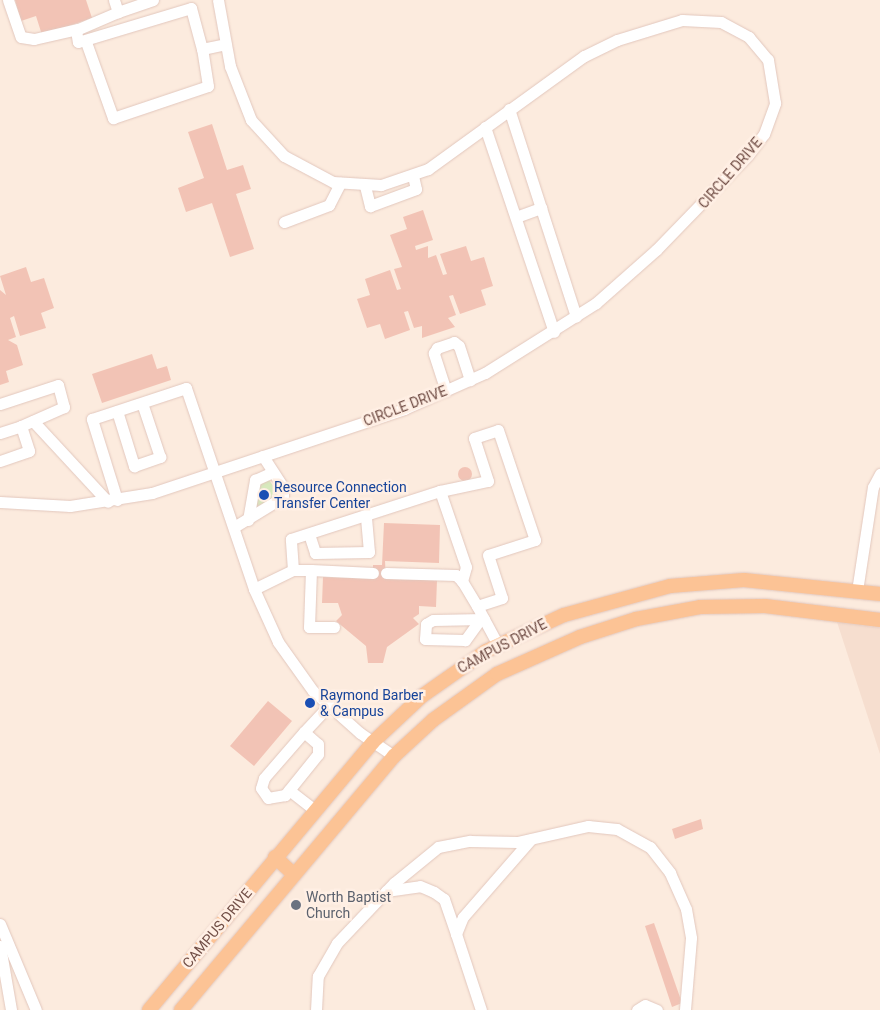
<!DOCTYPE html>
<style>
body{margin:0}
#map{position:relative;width:880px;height:1010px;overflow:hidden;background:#fcebde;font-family:Roboto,sans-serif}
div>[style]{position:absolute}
.residential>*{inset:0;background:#f6decf}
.green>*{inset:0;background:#d7e9bd}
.building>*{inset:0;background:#f2c3b5}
.round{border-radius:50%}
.roads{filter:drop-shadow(0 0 1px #e2c7bd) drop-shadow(0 0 1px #e2c7bd)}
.minor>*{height:11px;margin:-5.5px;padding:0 5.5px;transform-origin:5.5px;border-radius:5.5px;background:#fff}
.major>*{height:14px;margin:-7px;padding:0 7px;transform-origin:7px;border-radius:7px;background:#fcc395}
.dots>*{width:14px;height:14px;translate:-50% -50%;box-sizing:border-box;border:2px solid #ffefe4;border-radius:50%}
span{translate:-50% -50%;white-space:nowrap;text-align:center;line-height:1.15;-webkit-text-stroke:5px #ffefe4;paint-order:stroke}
.street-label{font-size:14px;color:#714e46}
.transit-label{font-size:14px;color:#164399}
.left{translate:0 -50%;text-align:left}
.worship-label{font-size:14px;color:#5b616d}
</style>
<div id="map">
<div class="residential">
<i style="clip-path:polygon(837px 622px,880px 628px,880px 754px)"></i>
</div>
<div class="green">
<i style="clip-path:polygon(269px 480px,279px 494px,255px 508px,260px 483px)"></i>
</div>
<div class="building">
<i style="clip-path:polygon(15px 0,86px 0,92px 18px,42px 35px,36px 16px,21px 21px)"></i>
<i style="clip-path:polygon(212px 124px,227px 170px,243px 165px,251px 189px,236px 194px,254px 249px,230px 257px,212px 203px,186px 212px,178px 188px,204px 178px,188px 132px)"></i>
<i style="clip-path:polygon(423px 210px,433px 240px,415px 246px,416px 250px,428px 246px,428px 258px,436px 255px,443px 275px,447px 274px,440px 254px,466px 246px,471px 261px,484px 257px,493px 286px,481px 290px,486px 305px,460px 314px,453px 295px,449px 296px,456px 315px,448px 318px,455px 327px,422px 338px,422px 326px,414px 328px,408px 311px,404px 312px,410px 330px,385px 339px,380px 324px,367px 328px,357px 299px,370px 295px,365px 279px,390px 270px,397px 290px,401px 289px,394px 269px,402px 267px,390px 235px,407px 229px,403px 217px)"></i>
<i style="clip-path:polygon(26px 267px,31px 282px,44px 278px,54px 308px,41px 313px,46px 328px,20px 336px,14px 316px,10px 318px,16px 337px,8px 340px,17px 345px,23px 365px,6px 371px,9px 382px,0 385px,0 290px,6px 295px,0 276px)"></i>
<i style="clip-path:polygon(152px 354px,157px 369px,167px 366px,171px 380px,102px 403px,92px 374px)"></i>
<i class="round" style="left:458px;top:467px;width:14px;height:14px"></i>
<i style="clip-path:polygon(384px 523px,440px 525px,439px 563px,385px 561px,386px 579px,437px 580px,436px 607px,419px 606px,419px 614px,413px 618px,419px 624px,387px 647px,383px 663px,368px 663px,366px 646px,336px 621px,342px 615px,338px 603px,322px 603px,323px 577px,373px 579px,373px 565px,382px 565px)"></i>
<i style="clip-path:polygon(268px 701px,292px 721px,254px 766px,230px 746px)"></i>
<i style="clip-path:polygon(701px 819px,703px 829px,675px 839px,672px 829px)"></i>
<i style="clip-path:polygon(654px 923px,682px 1003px,672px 1007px,645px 926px)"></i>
</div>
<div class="roads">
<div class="minor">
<i style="left:8px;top:0;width:39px;rotate:71deg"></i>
<i style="left:21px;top:37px;width:13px;rotate:9deg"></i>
<i style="left:34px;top:39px;width:44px;rotate:-13.1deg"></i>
<i style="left:114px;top:0;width:13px;rotate:72deg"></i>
<i style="left:118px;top:12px;width:37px;rotate:-19deg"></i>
<i style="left:118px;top:12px;width:46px;rotate:156.8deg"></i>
<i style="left:76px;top:30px;width:12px;rotate:81deg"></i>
<i style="left:78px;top:42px;width:118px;rotate:-16.7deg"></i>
<i style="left:191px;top:8px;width:42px;rotate:75deg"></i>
<i style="left:202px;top:49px;width:24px;rotate:-12deg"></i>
<i style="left:86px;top:42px;width:81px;rotate:70.4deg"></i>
<i style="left:113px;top:118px;width:100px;rotate:-18.6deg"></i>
<i style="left:208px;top:86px;width:37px;rotate:-99deg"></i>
<i style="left:509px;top:109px;width:218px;rotate:72.1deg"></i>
<i style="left:485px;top:127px;width:216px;rotate:71.4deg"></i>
<i style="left:365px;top:186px;width:21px;rotate:76deg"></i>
<i style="left:370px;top:206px;width:49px;rotate:-20.3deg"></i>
<i style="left:416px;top:189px;width:13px;rotate:-103deg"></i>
<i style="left:516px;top:217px;width:27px;rotate:-20deg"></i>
<i style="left:284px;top:222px;width:48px;rotate:-20.7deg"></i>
<i style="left:329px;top:205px;width:25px;rotate:-63deg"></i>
<i style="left:446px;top:391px;width:40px;rotate:-108deg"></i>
<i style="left:434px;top:353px;width:6px;rotate:-59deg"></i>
<i style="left:437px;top:348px;width:18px;rotate:-19deg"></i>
<i style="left:454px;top:342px;width:6px;rotate:39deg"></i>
<i style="left:459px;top:346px;width:36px;rotate:72deg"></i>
<i style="left:0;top:404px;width:61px;rotate:-18.1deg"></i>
<i style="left:58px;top:385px;width:23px;rotate:75deg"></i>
<i style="left:64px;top:407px;width:47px;rotate:156.2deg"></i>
<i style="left:21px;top:426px;width:26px;rotate:72deg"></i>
<i style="left:29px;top:451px;width:31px;rotate:161deg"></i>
<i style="left:117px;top:411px;width:58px;rotate:72.8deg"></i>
<i style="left:134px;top:466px;width:28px;rotate:-19deg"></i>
<i style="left:160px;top:457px;width:57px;rotate:-108.4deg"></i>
<i style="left:33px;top:421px;width:110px;rotate:47.2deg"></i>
<i style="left:0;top:433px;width:22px;rotate:-18deg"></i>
<i style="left:440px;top:491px;width:80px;rotate:71.1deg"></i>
<i style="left:466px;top:567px;width:15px;rotate:106deg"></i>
<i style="left:462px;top:581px;width:29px;rotate:59deg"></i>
<i style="left:117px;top:500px;width:85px;rotate:-107.2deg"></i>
<i style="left:92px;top:419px;width:99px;rotate:-18.3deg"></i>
<i style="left:186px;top:388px;width:212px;rotate:71.3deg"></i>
<i style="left:254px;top:589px;width:58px;rotate:65.6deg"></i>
<i style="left:278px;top:642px;width:60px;rotate:54.5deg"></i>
<i style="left:313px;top:691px;width:63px;rotate:41.8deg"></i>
<i style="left:360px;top:733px;width:41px;rotate:34.1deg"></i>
<i style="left:0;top:502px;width:70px;rotate:3.3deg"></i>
<i style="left:70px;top:506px;width:83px;rotate:-9deg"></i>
<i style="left:152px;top:493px;width:266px;rotate:-18.4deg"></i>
<i style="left:404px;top:409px;width:89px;rotate:-24deg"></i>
<i style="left:485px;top:373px;width:131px;rotate:-32.2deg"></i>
<i style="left:596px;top:303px;width:80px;rotate:-41.5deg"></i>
<i style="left:656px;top:250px;width:132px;rotate:-45.9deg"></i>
<i style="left:748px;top:155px;width:26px;rotate:-53deg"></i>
<i style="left:764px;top:134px;width:33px;rotate:-70deg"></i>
<i style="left:775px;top:103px;width:44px;rotate:-99.2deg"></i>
<i style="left:768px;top:60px;width:30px;rotate:-130deg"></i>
<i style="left:749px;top:37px;width:32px;rotate:-152deg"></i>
<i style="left:721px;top:22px;width:39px;rotate:-177deg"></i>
<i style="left:682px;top:20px;width:68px;rotate:162.9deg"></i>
<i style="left:617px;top:40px;width:37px;rotate:154deg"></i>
<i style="left:584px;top:56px;width:193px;rotate:144.1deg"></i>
<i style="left:428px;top:169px;width:50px;rotate:161.2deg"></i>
<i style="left:381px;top:185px;width:48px;rotate:-176.4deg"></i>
<i style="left:333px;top:182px;width:55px;rotate:-152deg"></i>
<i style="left:284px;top:156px;width:49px;rotate:-132.5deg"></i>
<i style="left:251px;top:120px;width:58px;rotate:-111.3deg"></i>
<i style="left:230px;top:66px;width:67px;rotate:-100.3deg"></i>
<i style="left:248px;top:520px;width:41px;rotate:-80.1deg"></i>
<i style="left:255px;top:480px;width:17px;rotate:-24deg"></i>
<i style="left:234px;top:527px;width:57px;rotate:-31.5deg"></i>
<i style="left:283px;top:497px;width:10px;rotate:-90deg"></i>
<i style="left:283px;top:487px;width:37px;rotate:-123deg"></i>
<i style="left:309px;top:534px;width:20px;rotate:72deg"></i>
<i style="left:315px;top:553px;width:54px;rotate:-1.1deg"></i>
<i style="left:369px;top:552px;width:37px;rotate:-95deg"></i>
<i style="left:293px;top:570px;width:31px;rotate:-94deg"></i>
<i style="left:291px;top:539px;width:157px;rotate:-17.9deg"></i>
<i style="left:440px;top:491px;width:49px;rotate:-11.8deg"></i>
<i style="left:488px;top:481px;width:45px;rotate:-108deg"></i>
<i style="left:474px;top:438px;width:25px;rotate:-18deg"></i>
<i style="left:498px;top:430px;width:116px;rotate:71.4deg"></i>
<i style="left:535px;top:540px;width:49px;rotate:162.3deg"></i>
<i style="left:488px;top:555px;width:45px;rotate:72deg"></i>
<i style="left:502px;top:598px;width:26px;rotate:162deg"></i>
<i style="left:477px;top:606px;width:44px;rotate:61.7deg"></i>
<i style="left:311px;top:570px;width:62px;rotate:2.8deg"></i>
<i style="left:386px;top:573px;width:70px;rotate:1.6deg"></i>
<i style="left:456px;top:575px;width:8px;rotate:45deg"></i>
<i style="left:254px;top:589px;width:43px;rotate:-26deg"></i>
<i style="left:293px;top:570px;width:18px"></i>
<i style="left:311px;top:570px;width:57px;rotate:92deg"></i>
<i style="left:309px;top:627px;width:25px"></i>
<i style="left:857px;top:591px;width:105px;rotate:-81.3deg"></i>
<i style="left:873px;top:487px;width:15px;rotate:-62deg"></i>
<i style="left:479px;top:621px;width:24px;rotate:126deg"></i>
<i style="left:465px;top:640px;width:40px;rotate:-178.6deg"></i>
<i style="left:425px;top:639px;width:15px;rotate:-86deg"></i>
<i style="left:426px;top:624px;width:8px;rotate:-30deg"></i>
<i style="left:433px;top:620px;width:51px;rotate:-1.1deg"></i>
<i style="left:304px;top:732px;width:18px;rotate:41deg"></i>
<i style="left:318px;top:744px;width:10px;rotate:90deg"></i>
<i style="left:318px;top:754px;width:53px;rotate:128.8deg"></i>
<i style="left:285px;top:795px;width:17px;rotate:170deg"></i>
<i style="left:268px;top:798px;width:12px;rotate:-125deg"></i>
<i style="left:261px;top:788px;width:10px;rotate:-73deg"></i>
<i style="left:264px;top:778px;width:61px;rotate:-49deg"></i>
<i style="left:304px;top:732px;width:35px;rotate:-47deg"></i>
<i style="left:289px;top:790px;width:34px;rotate:38deg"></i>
<i style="left:386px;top:891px;width:34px;rotate:-8deg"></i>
<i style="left:420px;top:886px;width:15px;rotate:23deg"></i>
<i style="left:434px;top:892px;width:12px;rotate:35deg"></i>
<i style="left:444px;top:899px;width:37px;rotate:71deg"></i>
<i style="left:0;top:924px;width:93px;rotate:67.3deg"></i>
<i style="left:0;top:946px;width:65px;rotate:80.2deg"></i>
<i style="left:316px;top:1010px;width:34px;rotate:-87deg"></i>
<i style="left:318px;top:976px;width:38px;rotate:-60deg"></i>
<i style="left:337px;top:943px;width:83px;rotate:-46.5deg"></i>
<i style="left:394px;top:883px;width:57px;rotate:-39.3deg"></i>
<i style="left:438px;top:847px;width:33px;rotate:-11deg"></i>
<i style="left:470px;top:841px;width:47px;rotate:1.2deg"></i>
<i style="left:517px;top:842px;width:73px;rotate:-12.7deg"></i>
<i style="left:588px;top:826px;width:29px;rotate:6deg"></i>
<i style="left:617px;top:829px;width:38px;rotate:29deg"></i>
<i style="left:650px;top:847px;width:33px;rotate:52deg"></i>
<i style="left:670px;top:873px;width:39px;rotate:66deg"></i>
<i style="left:686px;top:909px;width:29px;rotate:80deg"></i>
<i style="left:691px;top:938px;width:72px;rotate:94.8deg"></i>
<i style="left:481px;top:1010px;width:80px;rotate:-108.2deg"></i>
<i style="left:456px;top:934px;width:18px;rotate:-68deg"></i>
<i style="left:463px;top:917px;width:103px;rotate:-48.9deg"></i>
<i style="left:637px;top:1010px;width:9px;rotate:-32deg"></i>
<i style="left:645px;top:1005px;width:13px;rotate:23deg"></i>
</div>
<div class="major">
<i style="left:275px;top:857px;width:26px;rotate:43deg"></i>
<i style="left:149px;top:1010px;width:349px;rotate:-50.1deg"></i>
<i style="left:373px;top:742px;width:67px;rotate:-43.2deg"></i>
<i style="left:422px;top:696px;width:78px;rotate:-35.1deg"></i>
<i style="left:486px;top:651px;width:86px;rotate:-24.8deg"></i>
<i style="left:564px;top:615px;width:110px;rotate:-15.3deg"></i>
<i style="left:670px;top:586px;width:74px;rotate:-4.6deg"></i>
<i style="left:744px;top:580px;width:137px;rotate:5.9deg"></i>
<i style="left:181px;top:1010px;width:331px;rotate:-50deg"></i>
<i style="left:394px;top:756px;width:53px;rotate:-42.7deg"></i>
<i style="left:433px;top:720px;width:79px;rotate:-35.7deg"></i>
<i style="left:497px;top:674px;width:91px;rotate:-24deg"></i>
<i style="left:580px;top:637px;width:59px;rotate:-17.8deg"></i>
<i style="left:636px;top:619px;width:65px;rotate:-10.6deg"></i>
<i style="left:700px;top:607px;width:65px;rotate:-0.9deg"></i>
<i style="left:765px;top:606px;width:116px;rotate:6.9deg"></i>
</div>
</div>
<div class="dots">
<i style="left:264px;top:495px;background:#1a4fb4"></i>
<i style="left:310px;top:703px;background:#1a4fb4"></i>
<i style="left:296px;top:905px;background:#6b7280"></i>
</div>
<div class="street-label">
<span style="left:730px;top:173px;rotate:-49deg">CIRCLE DRIVE</span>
<span style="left:405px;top:406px;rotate:-21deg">CIRCLE DRIVE</span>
<span style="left:502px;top:646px;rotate:-28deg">CAMPUS DRIVE</span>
<span style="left:217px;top:928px;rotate:-50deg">CAMPUS DRIVE</span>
</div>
<div class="transit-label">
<span class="left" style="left:274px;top:495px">Resource Connection<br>Transfer Center</span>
<span class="left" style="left:320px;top:703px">Raymond Barber<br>&amp; Campus</span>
</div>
<div class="worship-label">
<span class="left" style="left:306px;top:905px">Worth Baptist<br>Church</span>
</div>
</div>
